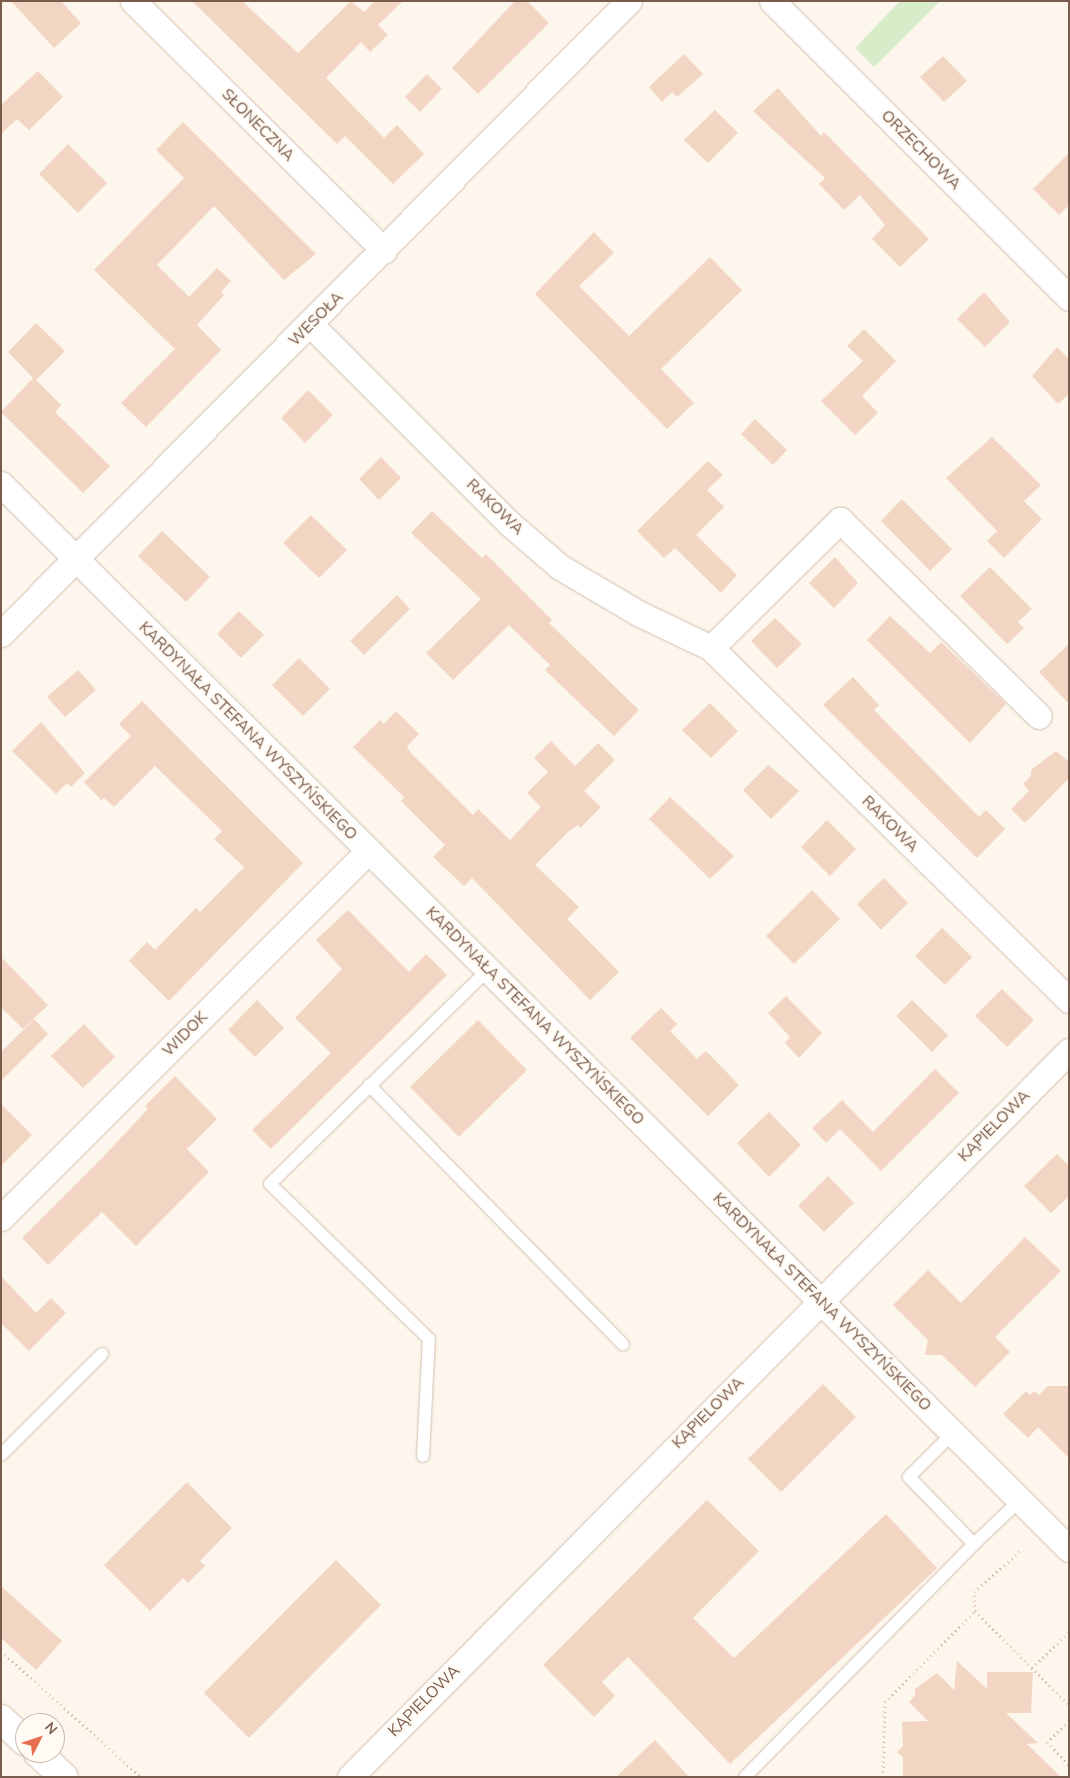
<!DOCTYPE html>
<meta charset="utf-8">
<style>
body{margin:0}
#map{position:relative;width:1070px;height:1778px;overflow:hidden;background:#fdf6ec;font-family:"Nunito Sans",sans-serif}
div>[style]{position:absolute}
.green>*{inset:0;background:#d8ecc9}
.building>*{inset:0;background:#f3d5c3}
.path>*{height:3px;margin-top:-1.5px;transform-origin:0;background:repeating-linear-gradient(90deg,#d9b8a5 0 1px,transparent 0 5px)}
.roads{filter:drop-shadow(0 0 1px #d1beb0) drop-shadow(0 0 1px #d1beb0)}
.service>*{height:12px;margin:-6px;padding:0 6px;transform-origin:6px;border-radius:6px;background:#fff}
.minor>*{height:25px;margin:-12.5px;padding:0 12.5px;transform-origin:12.5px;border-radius:12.5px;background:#fff}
.tertiary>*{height:28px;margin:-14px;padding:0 14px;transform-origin:14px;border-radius:14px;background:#fff}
span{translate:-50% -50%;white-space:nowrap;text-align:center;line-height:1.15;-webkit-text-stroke:4.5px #fffaf3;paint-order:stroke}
.street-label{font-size:16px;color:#7a5c4d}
.frame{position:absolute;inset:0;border:2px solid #7a5c4d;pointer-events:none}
.north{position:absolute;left:15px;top:1713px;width:50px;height:50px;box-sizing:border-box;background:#fffaf3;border:1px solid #cabbb1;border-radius:50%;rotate:49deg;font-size:14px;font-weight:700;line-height:20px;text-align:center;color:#7a5c4d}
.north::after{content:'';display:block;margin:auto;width:18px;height:22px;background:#e76f51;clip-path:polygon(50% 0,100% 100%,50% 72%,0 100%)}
</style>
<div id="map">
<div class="green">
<i style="clip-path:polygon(900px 1px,940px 1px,874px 67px,855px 48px)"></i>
</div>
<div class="building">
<i style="clip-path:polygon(11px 1px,61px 1px,81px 23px,54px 48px)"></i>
<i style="clip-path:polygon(192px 1px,242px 1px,298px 53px,351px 1px,364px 12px,375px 1px,403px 1px,378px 25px,388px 35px,370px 52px,361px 42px,326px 78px,384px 138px,397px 125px,424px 154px,393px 184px,345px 136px,337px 144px)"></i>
<i style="clip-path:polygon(515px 1px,527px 1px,549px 23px,478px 94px,452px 68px)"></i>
<i style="clip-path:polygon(684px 54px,703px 74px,677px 97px,672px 92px,662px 102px,649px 87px)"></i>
<i style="clip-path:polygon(943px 56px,967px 81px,944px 102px,920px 77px)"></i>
<i style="clip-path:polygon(38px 71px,63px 97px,29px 130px,17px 119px,1px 134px,1px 105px)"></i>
<i style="clip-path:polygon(427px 74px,442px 89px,420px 112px,405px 97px)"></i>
<i style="clip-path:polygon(778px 88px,821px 136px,824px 132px,929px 239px,900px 267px,872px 239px,885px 225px,860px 195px,844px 210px,819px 184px,825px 178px,753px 111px)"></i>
<i style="clip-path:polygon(715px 110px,738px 133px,708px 163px,684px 140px)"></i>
<i style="clip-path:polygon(183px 122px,316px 254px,284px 280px,214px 206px,157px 265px,189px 297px,217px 268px,231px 281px,221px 292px,224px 295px,197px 325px,221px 350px,146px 427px,121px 403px,175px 349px,94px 270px,184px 178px,156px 150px)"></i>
<i style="clip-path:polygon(68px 144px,107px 183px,78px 213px,39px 174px)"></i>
<i style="clip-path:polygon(1069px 153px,1069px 205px,1059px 215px,1033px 189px)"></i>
<i style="clip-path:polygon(594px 232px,614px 253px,579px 286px,629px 336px,710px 257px,742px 290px,661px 369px,694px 403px,667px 429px,535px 294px)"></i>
<i style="clip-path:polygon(984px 292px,1010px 322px,985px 347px,957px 319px)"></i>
<i style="clip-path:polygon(36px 323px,65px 351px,36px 380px,61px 405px,55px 412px,110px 466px,83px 493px,1px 412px,33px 378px,8px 352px)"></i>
<i style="clip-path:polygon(864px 329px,896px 361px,862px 396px,878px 413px,855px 435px,821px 401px,863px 361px,847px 346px)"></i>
<i style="clip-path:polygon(1057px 347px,1069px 359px,1069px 394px,1058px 404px,1032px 376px)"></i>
<i style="clip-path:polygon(308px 390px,333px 415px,305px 443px,281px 418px)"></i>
<i style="clip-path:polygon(755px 419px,787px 450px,773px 465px,741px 434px)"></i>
<i style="clip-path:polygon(992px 437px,1041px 485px,1024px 501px,1042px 519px,1004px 558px,987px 541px,997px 531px,946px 478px)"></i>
<i style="clip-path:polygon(381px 457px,401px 478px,379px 500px,359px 479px)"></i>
<i style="clip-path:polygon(708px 461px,723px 475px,707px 490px,724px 507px,696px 535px,737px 575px,721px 593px,675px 548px,664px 558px,637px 531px)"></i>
<i style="clip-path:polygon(902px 499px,952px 549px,930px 571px,881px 521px)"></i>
<i style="clip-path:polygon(432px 511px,482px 558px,486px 554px,552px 620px,549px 623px,639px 710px,614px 736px,545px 670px,550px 665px,509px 625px,453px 680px,426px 653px,481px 599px,411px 533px)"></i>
<i style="clip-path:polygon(311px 515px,347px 550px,319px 578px,283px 543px)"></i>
<i style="clip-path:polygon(162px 531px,210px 577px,186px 602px,138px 556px)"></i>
<i style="clip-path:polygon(835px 557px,858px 583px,834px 608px,809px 583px)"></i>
<i style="clip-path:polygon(990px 567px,1032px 609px,1018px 622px,1024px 628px,1007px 644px,960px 596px)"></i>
<i style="clip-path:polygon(397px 595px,410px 609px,364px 655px,350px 641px)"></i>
<i style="clip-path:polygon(239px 611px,264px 635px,241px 658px,217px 634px)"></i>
<i style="clip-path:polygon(890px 616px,930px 653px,941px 642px,1006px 704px,970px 743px,867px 640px)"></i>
<i style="clip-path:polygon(775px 618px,802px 644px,777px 668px,751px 641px)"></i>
<i style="clip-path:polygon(1069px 644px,1069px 704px,1039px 672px)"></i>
<i style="clip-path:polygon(299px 658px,330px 689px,303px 716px,272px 685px)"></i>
<i style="clip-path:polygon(78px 670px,96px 690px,65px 717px,47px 697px)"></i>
<i style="clip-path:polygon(853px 677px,879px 705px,874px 710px,979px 817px,986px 810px,1005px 829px,977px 858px,823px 705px)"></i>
<i style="clip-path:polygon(142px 701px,303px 863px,169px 1001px,129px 961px,147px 942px,155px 950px,196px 908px,200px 912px,244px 867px,214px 839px,222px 831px,155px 766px,114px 807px,104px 798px,101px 800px,84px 782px,131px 736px,119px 724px)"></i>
<i style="clip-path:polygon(710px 703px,738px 731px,711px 758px,682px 730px)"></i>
<i style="clip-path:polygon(396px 711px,419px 734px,407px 746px,410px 752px,473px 815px,478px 809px,510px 840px,541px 807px,527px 793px,548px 772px,534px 758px,551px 741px,575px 766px,598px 743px,615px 760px,584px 791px,601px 807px,580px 828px,578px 825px,569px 831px,535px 865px,579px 907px,567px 919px,619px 972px,590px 1000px,472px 878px,464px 886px,433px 857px,445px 845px,401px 801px,404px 797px,353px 747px,380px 720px,384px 724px)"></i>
<i style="clip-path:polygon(41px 722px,85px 773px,71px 787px,67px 783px,56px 794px,12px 751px)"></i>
<i style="clip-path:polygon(1056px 751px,1069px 762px,1069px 778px,1025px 823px,1011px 809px,1029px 791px,1023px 784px,1031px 776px,1031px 770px)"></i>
<i style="clip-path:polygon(768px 765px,799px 791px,771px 819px,743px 790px)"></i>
<i style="clip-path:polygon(670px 797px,734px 856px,710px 879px,649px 819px)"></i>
<i style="clip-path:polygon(827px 820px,856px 849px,830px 876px,801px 847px)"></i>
<i style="clip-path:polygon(884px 878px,908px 903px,881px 930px,857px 904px)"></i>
<i style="clip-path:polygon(812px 890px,840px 919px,794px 964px,766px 936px)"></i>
<i style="clip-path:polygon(348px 910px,409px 972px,426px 954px,447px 975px,271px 1149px,252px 1130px,331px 1053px,295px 1018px,342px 969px,316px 940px)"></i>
<i style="clip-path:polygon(942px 928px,972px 957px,945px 985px,915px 956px)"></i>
<i style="clip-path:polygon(1px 957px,48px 1005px,23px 1029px,1px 1007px)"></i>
<i style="clip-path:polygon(1002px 989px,1034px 1020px,1007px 1047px,975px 1016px)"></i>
<i style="clip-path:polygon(786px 996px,822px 1033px,799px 1058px,785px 1043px,790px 1037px,768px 1013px)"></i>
<i style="clip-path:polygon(257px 1000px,284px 1028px,255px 1057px,228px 1030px)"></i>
<i style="clip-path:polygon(912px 1000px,948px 1035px,932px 1052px,896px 1016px)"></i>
<i style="clip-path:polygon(661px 1008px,677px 1024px,670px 1031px,697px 1059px,706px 1051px,739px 1085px,708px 1116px,630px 1038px)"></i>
<i style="clip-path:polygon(34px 1019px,48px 1034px,1px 1081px,1px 1052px)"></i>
<i style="clip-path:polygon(478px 1020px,527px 1070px,459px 1137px,410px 1087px)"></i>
<i style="clip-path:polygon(84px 1024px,115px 1057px,83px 1088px,51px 1056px)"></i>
<i style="clip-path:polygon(935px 1069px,959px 1093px,881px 1171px,840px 1129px,826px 1143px,812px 1128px,842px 1100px,873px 1132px)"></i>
<i style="clip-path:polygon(175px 1076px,217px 1119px,187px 1149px,209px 1172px,136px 1246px,102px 1212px,48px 1265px,22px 1238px,103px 1157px,148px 1109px,145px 1106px)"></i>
<i style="clip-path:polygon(1px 1104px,32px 1135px,1px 1166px)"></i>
<i style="clip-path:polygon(769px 1112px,801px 1145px,769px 1177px,737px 1143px)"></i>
<i style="clip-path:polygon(1057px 1154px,1069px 1166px,1069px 1196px,1051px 1213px,1024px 1186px)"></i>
<i style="clip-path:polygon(828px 1176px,854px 1203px,824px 1232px,798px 1206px)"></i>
<i style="clip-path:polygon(1025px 1237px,1061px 1271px,995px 1337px,1010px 1352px,975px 1387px,942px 1355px,925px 1355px,928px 1340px,893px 1305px,928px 1270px,961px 1303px)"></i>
<i style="clip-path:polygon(1px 1276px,36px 1313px,51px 1298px,66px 1313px,29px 1351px,1px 1323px)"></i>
<i style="clip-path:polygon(823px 1384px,856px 1417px,781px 1492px,748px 1459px)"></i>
<i style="clip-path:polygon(1048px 1386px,1069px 1386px,1069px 1458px,1038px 1427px,1028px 1438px,1003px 1414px,1026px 1391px,1030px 1395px,1034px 1391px,1039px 1395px)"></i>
<i style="clip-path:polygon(187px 1482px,232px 1528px,200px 1561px,205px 1566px,188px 1583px,183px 1578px,150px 1611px,104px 1565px)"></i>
<i style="clip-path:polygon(707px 1500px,759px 1551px,693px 1618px,734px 1658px,886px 1514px,937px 1568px,730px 1764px,628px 1657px,602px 1682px,615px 1696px,594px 1717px,543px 1665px)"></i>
<i style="clip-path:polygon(336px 1560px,381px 1605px,249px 1738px,204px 1693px)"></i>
<i style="clip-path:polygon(1px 1586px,62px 1641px,36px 1670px,1px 1638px)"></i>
<i style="clip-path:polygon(957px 1661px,987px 1689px,987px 1672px,1033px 1672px,1031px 1713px,1006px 1713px,1038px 1743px,1027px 1744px,1061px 1777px,903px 1777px,903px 1757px,897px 1752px,903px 1746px,902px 1722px,928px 1721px,909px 1702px,915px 1695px,915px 1689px,937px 1673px,954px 1690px)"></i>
<i style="clip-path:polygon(655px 1740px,689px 1777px,616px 1777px)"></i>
</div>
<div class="path">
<i style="left:975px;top:1611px;width:133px;rotate:45deg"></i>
<i style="left:1px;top:1651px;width:188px;rotate:42deg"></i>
<i style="left:1032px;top:1668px;width:52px;rotate:-44.2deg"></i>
<i style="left:1069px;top:1721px;width:30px;rotate:136deg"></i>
<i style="left:1047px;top:1742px;width:32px;rotate:46deg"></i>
<i style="left:883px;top:1777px;width:75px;rotate:-88.5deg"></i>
<i style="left:885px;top:1702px;width:128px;rotate:-45.3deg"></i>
<i style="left:975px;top:1611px;width:19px;rotate:-93deg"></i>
<i style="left:974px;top:1592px;width:63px;rotate:-41.8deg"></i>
</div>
<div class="roads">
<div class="service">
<i style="left:369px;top:1085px;width:363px;rotate:45.6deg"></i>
<i style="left:953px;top:1433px;width:62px;rotate:135deg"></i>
<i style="left:909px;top:1477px;width:93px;rotate:45.9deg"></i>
<i style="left:974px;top:1544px;width:64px;rotate:-43.7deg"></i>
<i style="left:1px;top:1455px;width:143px;rotate:-45deg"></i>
<i style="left:423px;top:1456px;width:117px;rotate:-87.1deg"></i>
<i style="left:429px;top:1339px;width:222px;rotate:-135.7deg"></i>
<i style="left:270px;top:1184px;width:305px;rotate:-44.5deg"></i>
<i style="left:745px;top:1777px;width:327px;rotate:-45.5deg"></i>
</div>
<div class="minor">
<i style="left:133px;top:1px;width:354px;rotate:44.8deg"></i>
<i style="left:772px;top:1px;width:420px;rotate:45deg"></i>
<i style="left:311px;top:325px;width:281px;rotate:45deg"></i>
<i style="left:510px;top:524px;width:66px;rotate:40.7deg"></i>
<i style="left:560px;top:567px;width:91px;rotate:30.5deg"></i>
<i style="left:638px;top:613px;width:81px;rotate:25.6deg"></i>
<i style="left:711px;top:648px;width:182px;rotate:-44.8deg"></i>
<i style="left:840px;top:520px;width:279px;rotate:44.6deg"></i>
<i style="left:1px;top:484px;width:1508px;rotate:44.92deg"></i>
<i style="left:1px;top:634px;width:892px;rotate:-45.23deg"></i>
<i style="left:711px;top:648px;width:502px;rotate:44.52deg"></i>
<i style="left:1px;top:1218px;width:520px;rotate:-45deg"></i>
<i style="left:350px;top:1777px;width:1022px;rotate:-45.28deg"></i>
</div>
<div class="tertiary">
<i style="left:1px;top:1719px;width:33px;rotate:43deg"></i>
<i style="left:38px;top:1753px;width:35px;rotate:43deg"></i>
</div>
</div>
<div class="street-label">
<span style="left:258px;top:125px;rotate:45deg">SŁONECZNA</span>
<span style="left:921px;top:150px;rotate:45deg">ORZECHOWA</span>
<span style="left:316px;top:319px;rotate:-45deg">WESOŁA</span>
<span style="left:495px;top:507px;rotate:44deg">RAKOWA</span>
<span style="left:248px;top:731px;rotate:45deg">KARDYNAŁA STEFANA WYSZYŃSKIEGO</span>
<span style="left:890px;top:824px;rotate:45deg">RAKOWA</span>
<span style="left:535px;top:1016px;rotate:45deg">KARDYNAŁA STEFANA WYSZYŃSKIEGO</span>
<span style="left:185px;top:1034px;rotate:-45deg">WIDOK</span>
<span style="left:994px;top:1126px;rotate:-45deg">KĄPIELOWA</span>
<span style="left:822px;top:1302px;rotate:45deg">KARDYNAŁA STEFANA WYSZYŃSKIEGO</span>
<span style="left:708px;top:1413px;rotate:-45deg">KĄPIELOWA</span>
<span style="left:424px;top:1701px;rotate:-45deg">KĄPIELOWA</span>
</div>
<div class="frame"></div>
<div class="north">N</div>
</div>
